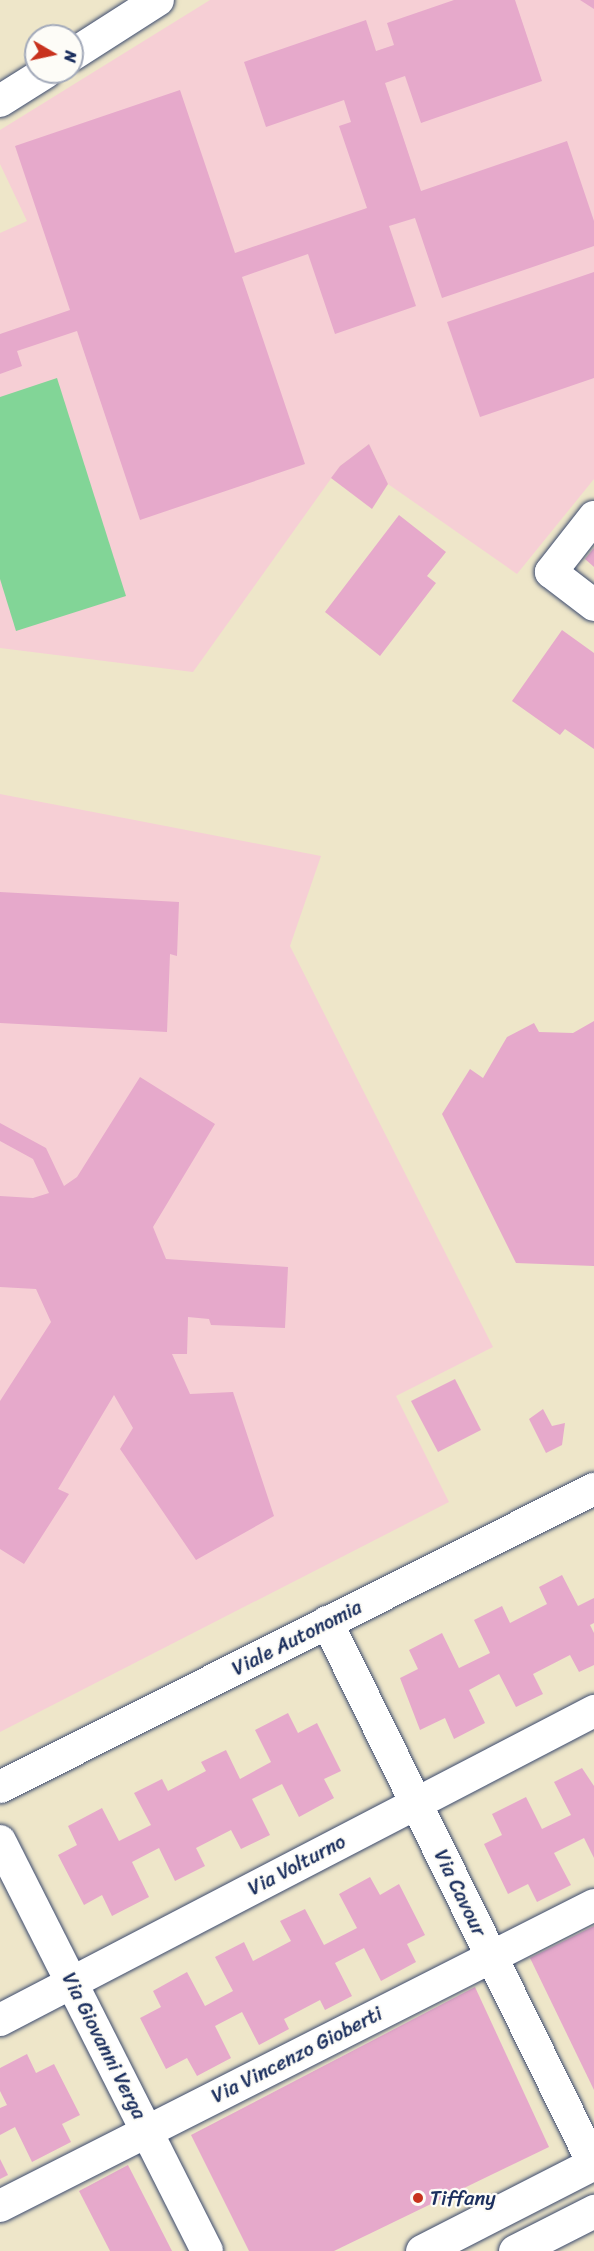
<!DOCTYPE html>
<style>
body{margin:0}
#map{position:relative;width:594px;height:2251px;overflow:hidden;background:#eee6c9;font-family:Sriracha,sans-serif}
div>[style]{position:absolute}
.built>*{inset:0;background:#f6cfd5}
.green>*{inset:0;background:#82d597}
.building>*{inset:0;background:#e6a9cb}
.roads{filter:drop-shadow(0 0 2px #3b4a6e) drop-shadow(0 0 2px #3b4a6e)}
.minor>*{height:32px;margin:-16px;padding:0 16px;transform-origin:16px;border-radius:16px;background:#fff}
.tertiary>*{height:33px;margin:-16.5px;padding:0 16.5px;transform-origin:16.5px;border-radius:16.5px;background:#fff}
.dots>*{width:16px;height:16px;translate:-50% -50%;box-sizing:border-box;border:3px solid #fdfcf7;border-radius:50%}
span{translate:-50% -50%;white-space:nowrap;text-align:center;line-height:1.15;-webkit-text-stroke:4.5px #fdfcf7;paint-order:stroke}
.street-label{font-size:20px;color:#1b2f5e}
.poi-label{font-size:20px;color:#1b2f5e}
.left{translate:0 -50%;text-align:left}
.north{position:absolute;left:24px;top:24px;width:60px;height:60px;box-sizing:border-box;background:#fdfcf7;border:2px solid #a3aaba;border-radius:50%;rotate:99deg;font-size:16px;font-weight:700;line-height:24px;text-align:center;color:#1b2f5e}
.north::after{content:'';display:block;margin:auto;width:21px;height:27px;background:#c8321e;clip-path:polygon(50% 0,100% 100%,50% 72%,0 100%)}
</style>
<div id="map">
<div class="built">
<i style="clip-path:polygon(210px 0,594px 0,594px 479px,517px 574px,388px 484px,369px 444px,340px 466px,193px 672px,0 648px,0 233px,27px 221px,0 164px,0 130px)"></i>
<i style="clip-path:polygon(0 794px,321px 856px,290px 946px,493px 1347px,396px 1396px,449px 1502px,0 1732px)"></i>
</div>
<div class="green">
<i style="clip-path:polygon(57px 378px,126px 596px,16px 631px,0 579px,0 397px)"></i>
</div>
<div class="building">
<i style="clip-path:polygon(454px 0,515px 0,542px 81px,421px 123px,405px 76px,385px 83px,421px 191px,567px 141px,594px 221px,594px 246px,442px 298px,415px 218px,389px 226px,416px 306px,335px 334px,308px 254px,242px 277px,305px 464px,140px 520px,77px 331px,17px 351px,22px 366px,0 374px,0 334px,70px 310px,15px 146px,180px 90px,235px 253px,367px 208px,339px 126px,351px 122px,344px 100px,266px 127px,244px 62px,366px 20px,376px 51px,394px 45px,387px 23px)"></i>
<i style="clip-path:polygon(580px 0,594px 0,594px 9px)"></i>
<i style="clip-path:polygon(594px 272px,594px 378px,480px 417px,447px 322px)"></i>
<i style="clip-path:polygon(369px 444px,388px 484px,372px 509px,331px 478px,340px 466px)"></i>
<i style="clip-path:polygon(399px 515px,446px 552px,427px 576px,436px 583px,380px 656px,325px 612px)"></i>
<i style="clip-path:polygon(594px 548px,594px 567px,585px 559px)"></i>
<i style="clip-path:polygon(562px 630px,594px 653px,594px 749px,565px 729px,560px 735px,512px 701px)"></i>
<i style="clip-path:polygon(0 892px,179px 902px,177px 956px,170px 954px,167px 1032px,0 1023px)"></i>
<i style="clip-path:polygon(594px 1021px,594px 1266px,516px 1263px,442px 1114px,470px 1069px,483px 1078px,507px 1037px,534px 1023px,539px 1032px,573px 1033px)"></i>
<i style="clip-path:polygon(140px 1077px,215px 1124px,153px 1227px,166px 1259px,288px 1267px,285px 1328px,211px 1325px,209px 1319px,188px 1317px,187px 1354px,172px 1354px,190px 1394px,233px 1392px,274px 1516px,196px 1560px,120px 1449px,133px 1428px,114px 1395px,58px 1489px,69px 1494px,24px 1564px,0 1549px,0 1401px,51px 1322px,36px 1289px,0 1287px,0 1196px,33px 1198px,49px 1193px,33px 1159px,0 1141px,0 1123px,46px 1148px,64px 1186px,77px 1177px)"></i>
<i style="clip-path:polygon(455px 1379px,481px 1430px,438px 1452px,411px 1401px)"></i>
<i style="clip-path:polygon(543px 1409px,552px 1426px,565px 1423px,562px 1445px,546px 1453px,529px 1419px)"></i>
<i style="clip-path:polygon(562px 1575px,578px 1606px,594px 1598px,594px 1623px,590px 1625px,594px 1633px,594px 1665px,579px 1672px,570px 1655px,533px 1674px,543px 1694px,516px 1707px,499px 1674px,469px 1690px,485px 1723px,454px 1739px,445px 1718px,420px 1730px,400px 1678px,418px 1669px,409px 1650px,442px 1633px,459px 1668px,490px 1653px,474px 1620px,502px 1606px,510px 1623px,547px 1604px,539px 1587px)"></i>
<i style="clip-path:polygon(288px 1713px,298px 1733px,317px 1723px,341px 1771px,324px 1779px,334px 1798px,299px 1817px,282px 1784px,252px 1799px,270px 1835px,241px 1849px,231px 1830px,196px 1848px,205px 1866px,175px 1881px,159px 1848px,132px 1862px,149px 1897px,112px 1916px,102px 1895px,84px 1905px,58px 1855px,77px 1845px,68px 1826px,102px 1808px,119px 1841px,151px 1825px,134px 1793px,162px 1779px,168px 1791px,206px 1771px,201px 1762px,226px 1750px,240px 1779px,271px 1762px,255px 1730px)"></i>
<i style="clip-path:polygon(582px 1768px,594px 1786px,594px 1858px,584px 1838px,554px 1853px,571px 1885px,537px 1902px,528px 1884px,508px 1894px,484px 1844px,502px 1835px,492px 1814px,526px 1797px,542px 1829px,571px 1815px,554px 1782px)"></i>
<i style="clip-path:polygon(370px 1877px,380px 1895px,399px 1884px,425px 1935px,407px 1944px,416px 1962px,381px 1981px,364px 1948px,335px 1963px,352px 1996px,325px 2010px,320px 2000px,284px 2019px,289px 2029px,259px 2045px,242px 2012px,215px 2026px,231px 2058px,197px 2076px,187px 2058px,166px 2069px,140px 2018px,161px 2007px,153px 1991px,187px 1972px,205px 2006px,233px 1991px,215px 1957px,244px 1942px,253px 1961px,291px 1941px,280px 1921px,305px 1909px,324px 1945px,357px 1928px,339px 1894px)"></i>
<i style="clip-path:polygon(594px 1926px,594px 2090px,530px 1958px)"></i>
<i style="clip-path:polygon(475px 1987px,549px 2147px,334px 2251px,249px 2251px,191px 2135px)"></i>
<i style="clip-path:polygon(27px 2054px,36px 2073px,54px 2064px,80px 2115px,62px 2124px,71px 2142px,32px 2162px,15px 2127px,0 2135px,0 2108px,7px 2105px,0 2091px,0 2068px)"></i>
<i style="clip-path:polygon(0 2159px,8px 2175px,0 2179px)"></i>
<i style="clip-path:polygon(128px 2165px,172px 2251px,110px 2251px,79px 2191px)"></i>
</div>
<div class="roads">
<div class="minor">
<i style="left:72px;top:55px;width:102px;rotate:-32.6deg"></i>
<i style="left:0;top:101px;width:54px;rotate:-32.2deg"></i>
<i style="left:594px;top:517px;width:70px;rotate:128deg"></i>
<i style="left:551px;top:572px;width:54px;rotate:37.5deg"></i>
<i style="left:327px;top:1622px;width:603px;rotate:63.82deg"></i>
<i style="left:0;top:1787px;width:665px;rotate:-26.64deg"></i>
<i style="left:0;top:1841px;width:459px;rotate:63.2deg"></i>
<i style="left:0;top:2020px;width:670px;rotate:-27.48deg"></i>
<i style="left:0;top:2206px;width:666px;rotate:-26.87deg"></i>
</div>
<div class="tertiary">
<i style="left:422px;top:2251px;width:193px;rotate:-27.1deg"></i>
<i style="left:515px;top:2251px;width:89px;rotate:-26.9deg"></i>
</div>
</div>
<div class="dots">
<i style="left:418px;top:2198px;background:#c8321e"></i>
</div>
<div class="street-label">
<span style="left:297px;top:1638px;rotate:-27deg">Viale Autonomia</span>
<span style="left:297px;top:1865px;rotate:-28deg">Via Volturno</span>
<span style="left:460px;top:1893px;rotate:64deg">Via Cavour</span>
<span style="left:104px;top:2046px;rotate:63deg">Via Giovanni Verga</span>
<span style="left:297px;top:2055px;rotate:-27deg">Via Vincenzo Gioberti</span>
</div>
<div class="poi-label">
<span class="left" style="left:430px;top:2198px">Tiffany</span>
</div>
<div class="north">N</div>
</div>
